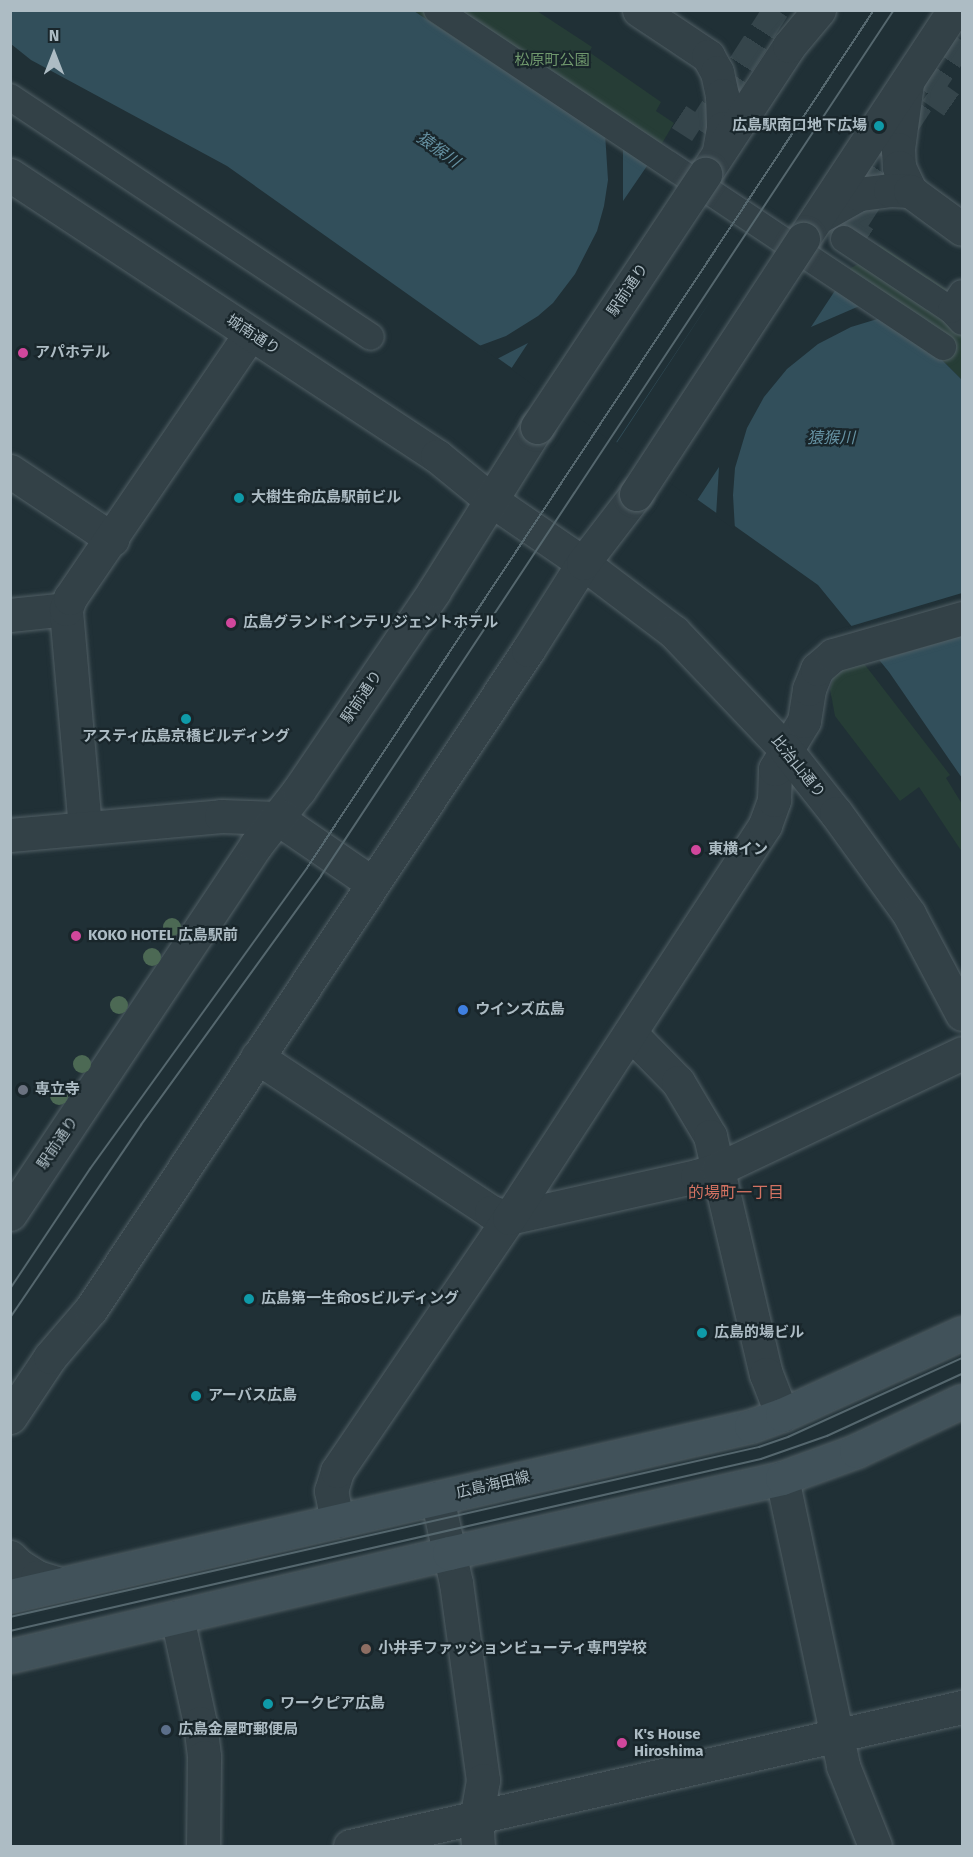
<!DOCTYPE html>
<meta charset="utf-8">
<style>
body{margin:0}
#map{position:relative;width:973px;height:1857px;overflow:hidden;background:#203036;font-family:"Fira Sans","Noto Sans JP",sans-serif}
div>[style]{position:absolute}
.green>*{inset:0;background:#263d36}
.water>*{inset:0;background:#324f5b}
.pier>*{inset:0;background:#203036}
.pedestrian-tunnel>*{height:26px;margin-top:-13px;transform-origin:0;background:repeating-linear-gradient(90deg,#35454b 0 26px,transparent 0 39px)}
.roads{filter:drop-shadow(0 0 2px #515f65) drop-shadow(0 0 2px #515f65)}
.pedestrian>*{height:26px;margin:-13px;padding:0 13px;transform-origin:13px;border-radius:13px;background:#334147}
.minor>*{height:33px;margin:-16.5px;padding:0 16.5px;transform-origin:16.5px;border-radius:16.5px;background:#334147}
.tertiary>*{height:33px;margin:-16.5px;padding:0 16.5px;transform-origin:16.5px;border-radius:16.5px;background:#334147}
.secondary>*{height:33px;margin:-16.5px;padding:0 16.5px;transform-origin:16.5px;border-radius:16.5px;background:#41525a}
.tram>*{height:1.5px;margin:-0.75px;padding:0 0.75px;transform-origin:0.75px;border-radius:0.75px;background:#55676e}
.bridges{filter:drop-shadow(0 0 2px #515f65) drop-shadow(0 0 2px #515f65)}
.tertiary-bridge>*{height:33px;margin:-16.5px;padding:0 16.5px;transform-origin:16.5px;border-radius:16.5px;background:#334147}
.trees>*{width:18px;height:18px;margin:-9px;border-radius:50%;background:#4c6954}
.dots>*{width:16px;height:16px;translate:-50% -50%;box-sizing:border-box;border:3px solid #19262b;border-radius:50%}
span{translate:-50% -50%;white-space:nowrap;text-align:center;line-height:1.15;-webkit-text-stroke:4.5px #19262b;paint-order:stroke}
.park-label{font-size:15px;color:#70986d}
.poi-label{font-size:15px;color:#adbcc4;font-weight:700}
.right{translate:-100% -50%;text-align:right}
.left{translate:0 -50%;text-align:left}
.street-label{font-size:15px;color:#adbcc4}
.water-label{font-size:16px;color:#6692a3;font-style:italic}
.neighbourhood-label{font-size:16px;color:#d37262}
.frame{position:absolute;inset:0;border:12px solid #adbcc4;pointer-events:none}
.north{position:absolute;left:24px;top:24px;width:60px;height:60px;-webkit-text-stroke:4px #19262b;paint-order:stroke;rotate:0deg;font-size:16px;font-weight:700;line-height:24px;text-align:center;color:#adbcc4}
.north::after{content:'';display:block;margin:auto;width:21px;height:27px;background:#adbcc4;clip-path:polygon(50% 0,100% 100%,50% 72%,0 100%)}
</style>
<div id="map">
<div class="green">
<i style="clip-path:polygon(414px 11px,537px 11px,592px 47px,589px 52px,661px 102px,656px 111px,674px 123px,661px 145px,849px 269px,873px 256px,880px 245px,957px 296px,962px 289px,962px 380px,938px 356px)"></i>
<i style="clip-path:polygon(862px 661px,950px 775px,946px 778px,962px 804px,962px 852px,919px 787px,900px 801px,835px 716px,830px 689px,836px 668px)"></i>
</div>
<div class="water">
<i style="clip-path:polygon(10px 11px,414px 11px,938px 356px,962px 380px,962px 778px,889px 672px,818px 585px,227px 166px,31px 60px,11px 44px)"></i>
</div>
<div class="pier">
<i style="clip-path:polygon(605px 133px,623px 146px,623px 201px,649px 163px,838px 286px,811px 327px,864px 304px,884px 317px,851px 327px,818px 344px,787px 369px,764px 397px,747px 428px,735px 468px,733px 495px,735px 530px,716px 516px,719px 467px,696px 502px,616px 444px,715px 294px,615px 444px,511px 369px,528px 343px,497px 359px,479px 346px,506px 336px,538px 316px,553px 303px,575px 274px,597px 231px,604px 206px,608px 180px)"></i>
<i style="clip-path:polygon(962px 593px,962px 636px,876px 661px,848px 627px)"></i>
</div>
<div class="pedestrian-tunnel">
<i style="left:930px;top:90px;width:32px;rotate:35deg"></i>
<i style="left:679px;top:117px;width:24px;rotate:33deg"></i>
<i style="left:699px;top:130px;width:143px;rotate:-57.3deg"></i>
<i style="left:852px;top:207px;width:24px;rotate:33deg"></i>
<i style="left:866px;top:240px;width:30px;rotate:-146deg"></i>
<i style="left:841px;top:223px;width:219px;rotate:-56.4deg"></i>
</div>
<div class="roads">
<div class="pedestrian">
<i style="left:437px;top:10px;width:608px;rotate:33.66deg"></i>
<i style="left:10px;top:97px;width:433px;rotate:33.6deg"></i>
<i style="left:844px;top:239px;width:128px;rotate:33.6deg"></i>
<i style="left:951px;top:310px;width:16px;rotate:47deg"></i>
<i style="left:951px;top:310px;width:20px;rotate:-57deg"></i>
</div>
<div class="minor">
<i style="left:907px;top:83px;width:67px;rotate:97.8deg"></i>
<i style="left:898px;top:149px;width:18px;rotate:87deg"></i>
<i style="left:899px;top:167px;width:26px;rotate:65deg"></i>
<i style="left:818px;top:217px;width:47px;rotate:-29.3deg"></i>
<i style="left:859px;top:194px;width:31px;rotate:-7deg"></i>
<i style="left:890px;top:190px;width:20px;rotate:3deg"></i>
<i style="left:10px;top:471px;width:123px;rotate:33.7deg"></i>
<i style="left:10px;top:615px;width:56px;rotate:-6.1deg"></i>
<i style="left:85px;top:828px;width:220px;rotate:-95deg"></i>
<i style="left:66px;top:609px;width:12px;rotate:-70deg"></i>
<i style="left:70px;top:598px;width:320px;rotate:-55.7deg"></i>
<i style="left:10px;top:835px;width:212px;rotate:-5.1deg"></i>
<i style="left:221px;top:816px;width:56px;rotate:2deg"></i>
<i style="left:277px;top:818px;width:115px;rotate:34.4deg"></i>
<i style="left:630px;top:1033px;width:69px;rotate:45.6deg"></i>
<i style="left:678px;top:1082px;width:63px;rotate:59.3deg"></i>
<i style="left:710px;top:1136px;width:244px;rotate:76.8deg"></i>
<i style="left:766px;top:1374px;width:44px;rotate:68.7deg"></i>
<i style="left:257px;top:1057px;width:281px;rotate:33.5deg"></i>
<i style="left:491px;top:1212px;width:19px;rotate:18deg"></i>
<i style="left:509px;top:1218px;width:193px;rotate:-12.6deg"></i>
<i style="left:697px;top:1176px;width:22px;rotate:-18deg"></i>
<i style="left:718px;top:1169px;width:270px;rotate:-25.4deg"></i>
<i style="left:782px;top:1478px;width:294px;rotate:78deg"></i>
<i style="left:843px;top:1766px;width:86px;rotate:68.2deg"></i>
<i style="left:437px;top:1498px;width:87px;rotate:77.4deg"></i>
<i style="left:456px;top:1583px;width:199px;rotate:82.2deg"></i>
<i style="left:483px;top:1780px;width:39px;rotate:100deg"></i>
<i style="left:476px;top:1818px;width:28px;rotate:86deg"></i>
<i style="left:337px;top:1521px;width:31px;rotate:-101deg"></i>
<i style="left:331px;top:1491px;width:21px;rotate:-73deg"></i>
<i style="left:337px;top:1471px;width:306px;rotate:-55.8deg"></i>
<i style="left:509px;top:1218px;width:469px;rotate:-56.9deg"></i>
<i style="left:765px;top:825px;width:27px;rotate:-70deg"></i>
<i style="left:774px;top:800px;width:31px;rotate:-88deg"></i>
<i style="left:775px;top:769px;width:56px;rotate:-58.9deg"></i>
<i style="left:804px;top:721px;width:32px;rotate:-81deg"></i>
<i style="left:809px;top:689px;width:22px;rotate:-68deg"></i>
<i style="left:817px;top:669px;width:21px;rotate:-41deg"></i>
<i style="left:833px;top:655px;width:134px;rotate:-16deg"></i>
<i style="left:350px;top:1846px;width:628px;rotate:-12.8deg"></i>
</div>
<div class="tertiary">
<i style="left:639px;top:10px;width:83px;rotate:33.7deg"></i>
<i style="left:708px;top:56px;width:18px;rotate:61deg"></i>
<i style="left:717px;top:72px;width:24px;rotate:78deg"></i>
<i style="left:722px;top:95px;width:33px;rotate:88deg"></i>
<i style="left:723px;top:128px;width:22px;rotate:100deg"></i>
<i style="left:705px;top:174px;width:153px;rotate:-56.7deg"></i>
<i style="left:789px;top:46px;width:47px;rotate:-50.2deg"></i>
<i style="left:10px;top:175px;width:511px;rotate:33.35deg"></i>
<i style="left:437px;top:456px;width:70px;rotate:39.2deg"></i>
<i style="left:491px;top:500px;width:112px;rotate:34.4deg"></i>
<i style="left:583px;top:563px;width:114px;rotate:37.2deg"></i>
<i style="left:674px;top:632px;width:163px;rotate:46.5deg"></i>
<i style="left:786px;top:750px;width:80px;rotate:51.6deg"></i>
<i style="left:836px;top:813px;width:125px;rotate:54.1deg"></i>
<i style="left:909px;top:914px;width:113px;rotate:62.1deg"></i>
<i style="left:910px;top:191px;width:64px;rotate:36.2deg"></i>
<i style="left:803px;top:239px;width:274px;rotate:-56.6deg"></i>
<i style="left:10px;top:1214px;width:443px;rotate:-56.3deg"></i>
<i style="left:256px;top:845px;width:70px;rotate:-52deg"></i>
<i style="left:299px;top:790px;width:240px;rotate:-55.8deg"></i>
<i style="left:434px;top:591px;width:194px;rotate:-57.9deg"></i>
<i style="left:10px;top:1417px;width:72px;rotate:-56.3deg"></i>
<i style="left:50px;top:1357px;width:63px;rotate:-49.5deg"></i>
<i style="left:91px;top:1309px;width:791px;rotate:-56.45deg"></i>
<i style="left:528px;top:650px;width:103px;rotate:-57.7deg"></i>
<i style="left:583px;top:563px;width:87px;rotate:-52.5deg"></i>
<i style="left:10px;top:1557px;width:11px;rotate:45deg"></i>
<i style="left:18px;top:1565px;width:22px;rotate:32deg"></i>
<i style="left:37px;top:1577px;width:24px;rotate:17deg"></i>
<i style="left:177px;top:1617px;width:108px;rotate:77.8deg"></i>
<i style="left:200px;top:1723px;width:34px;rotate:83deg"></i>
<i style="left:204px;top:1757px;width:89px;rotate:90.6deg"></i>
</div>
<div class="secondary">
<i style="left:10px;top:1596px;width:760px;rotate:-12.92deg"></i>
<i style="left:751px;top:1426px;width:33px;rotate:-20deg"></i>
<i style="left:782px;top:1415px;width:198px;rotate:-24.5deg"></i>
<i style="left:10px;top:1656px;width:451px;rotate:-13.2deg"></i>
<i style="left:449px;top:1553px;width:341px;rotate:-12.7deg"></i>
<i style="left:782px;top:1478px;width:79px;rotate:-20deg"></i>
<i style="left:856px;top:1451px;width:117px;rotate:-25.3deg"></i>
</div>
</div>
<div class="tram">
<i style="left:10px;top:1289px;width:144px;rotate:-56.3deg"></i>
<i style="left:90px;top:1169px;width:371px;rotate:-54.2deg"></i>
<i style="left:307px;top:868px;width:1028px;rotate:-56.54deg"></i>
<i style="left:10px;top:1318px;width:233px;rotate:-55.8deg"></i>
<i style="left:141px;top:1125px;width:307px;rotate:-54.1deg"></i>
<i style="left:321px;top:876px;width:1038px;rotate:-56.51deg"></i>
<i style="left:10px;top:1617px;width:768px;rotate:-12.79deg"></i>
<i style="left:759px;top:1447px;width:31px;rotate:-19deg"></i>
<i style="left:788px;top:1437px;width:191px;rotate:-24.4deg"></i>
<i style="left:10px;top:1631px;width:770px;rotate:-12.9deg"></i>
<i style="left:761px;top:1459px;width:70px;rotate:-19.2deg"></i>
<i style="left:827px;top:1436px;width:149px;rotate:-24.7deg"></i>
</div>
<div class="bridges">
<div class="tertiary-bridge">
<i style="left:537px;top:427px;width:304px;rotate:-56.4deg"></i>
<i style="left:636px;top:494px;width:305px;rotate:-56.8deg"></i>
</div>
</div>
<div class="trees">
<i style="left:172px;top:927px"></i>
<i style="left:152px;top:957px"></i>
<i style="left:119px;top:1005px"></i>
<i style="left:82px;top:1064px"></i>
<i style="left:59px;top:1096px"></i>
</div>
<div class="dots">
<i style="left:879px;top:126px;background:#0f9aa8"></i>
<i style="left:23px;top:353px;background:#d1479c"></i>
<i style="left:239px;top:498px;background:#0f9aa8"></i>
<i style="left:231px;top:623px;background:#d1479c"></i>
<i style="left:186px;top:719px;background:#0f9aa8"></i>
<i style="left:696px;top:850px;background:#d1479c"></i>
<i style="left:76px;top:936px;background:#d1479c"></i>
<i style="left:463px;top:1010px;background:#3f7fe0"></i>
<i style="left:23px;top:1090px;background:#6b7280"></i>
<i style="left:249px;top:1299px;background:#0f9aa8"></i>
<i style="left:702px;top:1333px;background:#0f9aa8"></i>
<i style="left:196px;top:1396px;background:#0f9aa8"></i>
<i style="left:366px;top:1649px;background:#8d6e63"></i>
<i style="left:268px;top:1704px;background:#0f9aa8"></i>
<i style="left:166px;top:1730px;background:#5c6f8a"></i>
<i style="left:622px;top:1743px;background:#d1479c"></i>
</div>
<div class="park-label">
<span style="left:552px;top:61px">松原町公園</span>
</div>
<div class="poi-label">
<span class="right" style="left:867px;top:126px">広島駅南口地下広場</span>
<span class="left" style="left:35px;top:353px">アパホテル</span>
<span class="left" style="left:251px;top:498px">大樹生命広島駅前ビル</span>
<span class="left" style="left:243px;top:623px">広島グランドインテリジェントホテル</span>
<span style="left:186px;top:737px">アスティ広島京橋ビルディング</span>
<span class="left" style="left:708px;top:850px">東横イン</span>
<span class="left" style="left:88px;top:936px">KOKO HOTEL 広島駅前</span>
<span class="left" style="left:475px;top:1010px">ウインズ広島</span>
<span class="left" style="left:35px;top:1090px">専立寺</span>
<span class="left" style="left:261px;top:1299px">広島第一生命OSビルディング</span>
<span class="left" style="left:714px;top:1333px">広島的場ビル</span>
<span class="left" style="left:208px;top:1396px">アーバス広島</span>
<span class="left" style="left:378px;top:1649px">小井手ファッションビューティ専門学校</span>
<span class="left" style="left:280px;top:1704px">ワークピア広島</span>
<span class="left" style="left:178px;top:1730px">広島金屋町郵便局</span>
<span class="left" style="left:634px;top:1743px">K's House<br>Hiroshima</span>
</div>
<div class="street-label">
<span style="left:628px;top:290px;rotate:-56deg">駅前通り</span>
<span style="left:253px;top:335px;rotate:33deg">城南通り</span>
<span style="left:362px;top:697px;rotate:-56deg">駅前通り</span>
<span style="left:798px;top:767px;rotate:51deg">比治山通り</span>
<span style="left:58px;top:1143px;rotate:-56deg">駅前通り</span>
<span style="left:493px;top:1485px;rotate:-13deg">広島海田線</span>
</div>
<div class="water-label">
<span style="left:438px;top:150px;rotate:36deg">猿猴川</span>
<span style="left:831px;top:438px">猿猴川</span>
</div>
<div class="neighbourhood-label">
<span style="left:736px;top:1193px">的場町一丁目</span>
</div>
<div class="frame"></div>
<div class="north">N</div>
</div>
